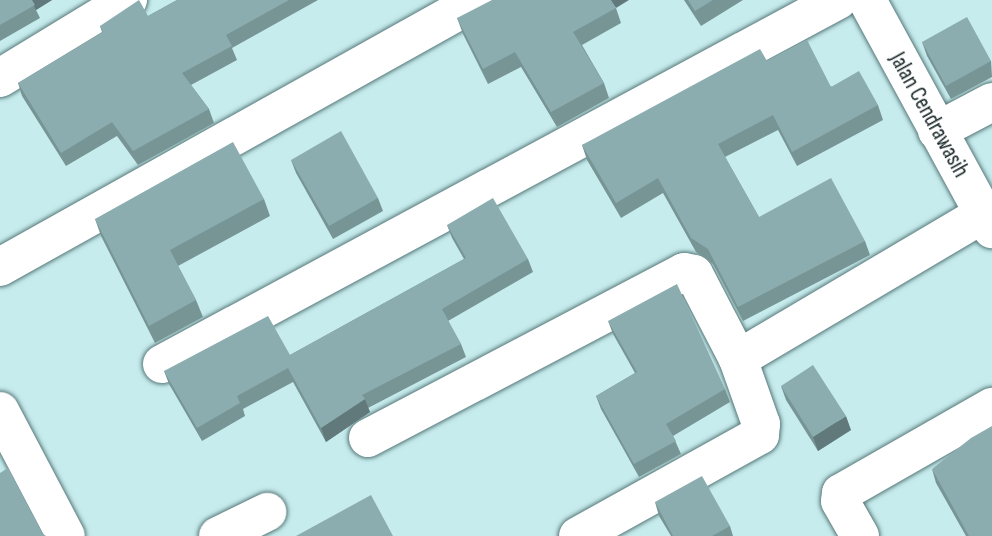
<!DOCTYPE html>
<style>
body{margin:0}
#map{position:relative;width:992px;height:536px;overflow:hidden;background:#c7eced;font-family:"Sofia Sans Condensed",sans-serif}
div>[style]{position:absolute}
.roads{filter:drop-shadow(0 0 2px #567779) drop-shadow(0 0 2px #567779)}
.minor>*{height:38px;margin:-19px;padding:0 19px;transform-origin:19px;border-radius:19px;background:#fff}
.wall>*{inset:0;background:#789596}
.shaded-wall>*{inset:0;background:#61797a}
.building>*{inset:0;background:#8badaf}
span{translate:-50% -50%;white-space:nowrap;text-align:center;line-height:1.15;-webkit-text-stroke:5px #fff;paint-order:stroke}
.street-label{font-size:23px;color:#182626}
</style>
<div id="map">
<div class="roads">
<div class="minor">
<i style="left:867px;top:0;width:261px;rotate:61.4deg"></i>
<i style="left:0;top:78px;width:150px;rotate:-31.4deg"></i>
<i style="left:937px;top:131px;width:62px;rotate:-27.8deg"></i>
<i style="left:0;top:267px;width:548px;rotate:-29.19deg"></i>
<i style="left:162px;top:364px;width:768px;rotate:-28.3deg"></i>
<i style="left:0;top:411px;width:141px;rotate:62.2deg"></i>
<i style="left:368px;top:438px;width:357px;rotate:-27.7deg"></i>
<i style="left:684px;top:272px;width:10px;rotate:11deg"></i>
<i style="left:694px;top:274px;width:96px;rotate:62.6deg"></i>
<i style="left:738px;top:359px;width:285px;rotate:-30.6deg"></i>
<i style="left:218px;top:536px;width:55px;rotate:-26.1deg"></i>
<i style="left:578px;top:536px;width:208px;rotate:-29deg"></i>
<i style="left:760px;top:435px;width:11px;rotate:-85deg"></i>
<i style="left:761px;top:424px;width:69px;rotate:-109.5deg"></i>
<i style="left:860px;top:536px;width:40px;rotate:-119.7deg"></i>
<i style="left:840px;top:501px;width:8px;rotate:-83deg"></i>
<i style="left:841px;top:493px;width:174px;rotate:-29.7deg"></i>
</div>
</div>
<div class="wall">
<i style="clip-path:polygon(0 0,52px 0,36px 10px,40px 18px,0 41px)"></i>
<i style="clip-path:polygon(177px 0,318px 0,232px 48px,237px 60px,191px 85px,209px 109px,214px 123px,138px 165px,117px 136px,66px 166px,22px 96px,18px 83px,102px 32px,100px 26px,148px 16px)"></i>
<i style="clip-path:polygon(684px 0,743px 0,701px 26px)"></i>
<i style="clip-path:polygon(616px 8px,621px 23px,582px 45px,604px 83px,609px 98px,557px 127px,521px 67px,488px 84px,463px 34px,457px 18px)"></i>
<i style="clip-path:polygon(922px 42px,991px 61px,992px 77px,951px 99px,927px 56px)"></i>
<i style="clip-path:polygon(767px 61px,878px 105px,883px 120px,797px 166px,778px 130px,725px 157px,759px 217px,865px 241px,870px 255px,743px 321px,713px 264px,696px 252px,663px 193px,621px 218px,587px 160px,582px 145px)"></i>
<i style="clip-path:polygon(291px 160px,378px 198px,383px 211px,333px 239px,296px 173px)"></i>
<i style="clip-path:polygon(264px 199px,270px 216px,178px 266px,196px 300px,203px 317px,155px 343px,101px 236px,95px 219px)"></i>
<i style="clip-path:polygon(447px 225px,528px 259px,533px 272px,448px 321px,461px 344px,466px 357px,368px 408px,370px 412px,326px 442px,293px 382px,243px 409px,245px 416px,202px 441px,169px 384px,164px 371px,290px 355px,464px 259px,452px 238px)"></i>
<i style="clip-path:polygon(608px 321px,725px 389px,730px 402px,673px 436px,681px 454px,639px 477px,601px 409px,596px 396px,635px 373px,613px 334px)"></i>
<i style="clip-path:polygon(781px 386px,851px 430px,818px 451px,786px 400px)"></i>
<i style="clip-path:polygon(932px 469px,992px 536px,966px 536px,936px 483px)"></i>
<i style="clip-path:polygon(655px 502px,730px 526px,733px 536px,671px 536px,659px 516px)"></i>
</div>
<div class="shaded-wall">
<i style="clip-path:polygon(31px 0,52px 0,36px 10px)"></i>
<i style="clip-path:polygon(610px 0,629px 0,616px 8px)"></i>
<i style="clip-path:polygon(365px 399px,370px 412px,326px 442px,321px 428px)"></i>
<i style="clip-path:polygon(846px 416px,851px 430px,818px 451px,813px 437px)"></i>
</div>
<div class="building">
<i style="clip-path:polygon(0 0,32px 0,35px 5px,0 25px)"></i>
<i style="clip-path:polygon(139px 0,148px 16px,177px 0,289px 0,226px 35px,232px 46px,182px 73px,209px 109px,133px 151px,112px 122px,61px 153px,18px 83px,103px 32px,100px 26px)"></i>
<i style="clip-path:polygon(492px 0,611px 0,616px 8px,573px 32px,604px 83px,551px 112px,515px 52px,483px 69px,457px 18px)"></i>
<i style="clip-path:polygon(688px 0,713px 0,695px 11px)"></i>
<i style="clip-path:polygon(967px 17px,991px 61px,946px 86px,922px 42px)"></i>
<i style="clip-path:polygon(807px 40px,831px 87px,859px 71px,878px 105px,792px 152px,773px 115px,718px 144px,759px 217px,831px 178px,865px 241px,738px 307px,708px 249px,691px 238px,658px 178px,616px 203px,582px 145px,760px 49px,767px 61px)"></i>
<i style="clip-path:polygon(341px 131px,378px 198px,329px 226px,291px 160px)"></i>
<i style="clip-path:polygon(233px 142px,264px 199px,170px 250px,196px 300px,149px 326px,95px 219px)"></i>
<i style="clip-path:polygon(493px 198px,528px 259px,442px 309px,461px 344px,362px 395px,365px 399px,321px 428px,288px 368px,237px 396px,240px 403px,197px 428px,164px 371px,268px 316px,290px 355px,466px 258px,447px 225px)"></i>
<i style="clip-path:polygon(677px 284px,725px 389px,666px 424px,676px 441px,634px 464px,596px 396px,637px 372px,608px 321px)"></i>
<i style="clip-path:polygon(813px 365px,846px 416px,813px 437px,781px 386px)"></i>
<i style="clip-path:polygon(992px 426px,992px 536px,969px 536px,932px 469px,971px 438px)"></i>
<i style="clip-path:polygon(8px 468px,42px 533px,46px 536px,0 536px,0 473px)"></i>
<i style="clip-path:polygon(702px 476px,730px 526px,712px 536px,673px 536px,655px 502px)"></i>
<i style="clip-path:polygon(371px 495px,393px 536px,296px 536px)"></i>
</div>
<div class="street-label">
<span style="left:929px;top:115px;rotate:61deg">Jalan Cendrawasih</span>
</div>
</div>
